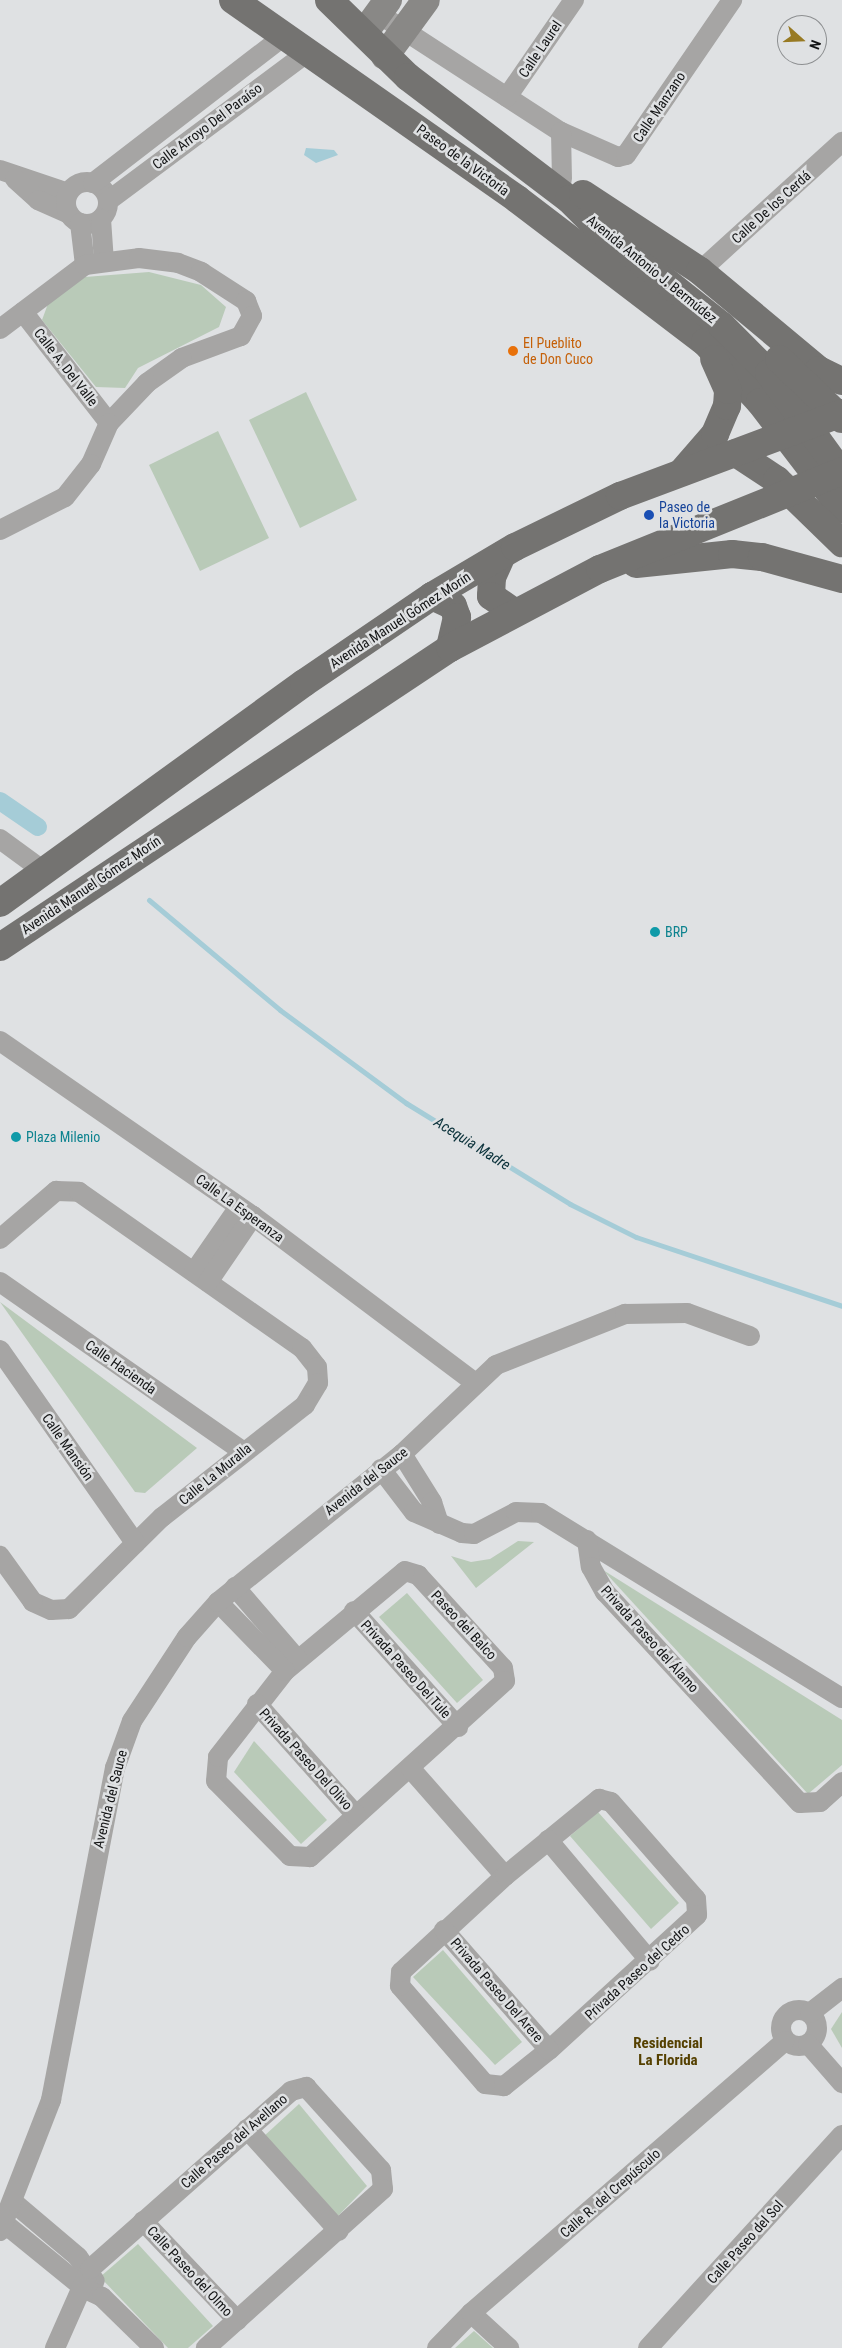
<!DOCTYPE html>
<meta charset="utf-8">
<style>
body{margin:0}
#map{position:relative;width:842px;height:2348px;overflow:hidden;background:#dfe1e3;font-family:"Roboto Condensed",sans-serif}
div>[style]{position:absolute}
.green>*{inset:0;background:#b9cab8}
.water>*{inset:0;background:#a5ccd7}
.stream>*{height:5px;margin:-2.5px;padding:0 2.5px;transform-origin:2.5px;border-radius:2.5px;background:#a5ccd7}
.canal>*{height:18px;margin:-9px;padding:0 9px;transform-origin:9px;border-radius:9px;background:#a5ccd7}
.street>*{height:20px;margin:-10px;padding:0 10px;transform-origin:10px;border-radius:10px;background:#a6a5a4}
.street>.ring{margin:-10px;padding:0;box-sizing:content-box;background:none;border:20px solid #a6a5a4;border-radius:50%}
.secondary>*{height:28px;margin:-14px;padding:0 14px;transform-origin:14px;border-radius:14px;background:#898886}
.primary>*{height:28px;margin:-14px;padding:0 14px;transform-origin:14px;border-radius:14px;background:#747371}
.dots>*{width:14px;height:14px;translate:-50% -50%;box-sizing:border-box;border:2px solid #dfe1e3;border-radius:50%}
span{translate:-50% -50%;white-space:nowrap;text-align:center;line-height:1.15;-webkit-text-stroke:5px #dfe1e3;paint-order:stroke}
.street-label{font-size:14px;color:#131415}
.food-label{font-size:14px;color:#c56008}
.left{translate:0 -50%;text-align:left}
.transit-label{font-size:14px;color:#164399}
.culture-label{font-size:14px;color:#0d838f}
.water-label{font-size:15px;color:#0a313a;font-style:italic}
.neighbourhood-label{font-size:15px;color:#554000;font-weight:700}
.north{position:absolute;left:777px;top:15px;width:50px;height:50px;box-sizing:border-box;background:#dfe1e3;border:1px solid #8d8f91;border-radius:50%;rotate:110deg;font-size:14px;font-weight:700;line-height:20px;text-align:center;color:#131415}
.north::after{content:'';display:block;margin:auto;width:18px;height:22px;background:#987a23;clip-path:polygon(50% 0,100% 100%,50% 72%,0 100%)}
</style>
<div id="map">
<div class="green">
<i style="clip-path:polygon(149px 272px,201px 285px,226px 307px,219px 327px,138px 368px,125px 388px,96px 387px,42px 320px,49px 301px,85px 277px)"></i>
<i style="clip-path:polygon(306px 392px,357px 500px,300px 528px,249px 420px)"></i>
<i style="clip-path:polygon(218px 431px,269px 538px,200px 571px,149px 465px)"></i>
<i style="clip-path:polygon(0 1302px,197px 1448px,145px 1493px,135px 1492px)"></i>
<i style="clip-path:polygon(518px 1541px,534px 1542px,476px 1588px,451px 1556px,471px 1562px,490px 1559px)"></i>
<i style="clip-path:polygon(603px 1570px,842px 1720px,842px 1765px,808px 1794px)"></i>
<i style="clip-path:polygon(407px 1593px,483px 1680px,457px 1703px,379px 1617px)"></i>
<i style="clip-path:polygon(254px 1741px,327px 1820px,301px 1844px,234px 1772px)"></i>
<i style="clip-path:polygon(598px 1812px,679px 1903px,651px 1929px,570px 1836px)"></i>
<i style="clip-path:polygon(443px 1950px,522px 2042px,495px 2065px,413px 1977px)"></i>
<i style="clip-path:polygon(842px 2012px,842px 2048px,831px 2029px)"></i>
<i style="clip-path:polygon(299px 2104px,367px 2186px,334px 2220px,263px 2137px)"></i>
<i style="clip-path:polygon(138px 2244px,213px 2326px,188px 2348px,168px 2348px,100px 2277px)"></i>
<i style="clip-path:polygon(474px 2331px,493px 2348px,455px 2348px)"></i>
</div>
<div class="water">
<i style="clip-path:polygon(306px 148px,334px 150px,338px 155px,316px 163px,304px 155px)"></i>
</div>
<div class="stream">
<i style="left:149px;top:900px;width:171px;rotate:40deg"></i>
<i style="left:280px;top:1010px;width:157px;rotate:36.4deg"></i>
<i style="left:406px;top:1103px;width:193px;rotate:31.6deg"></i>
<i style="left:570px;top:1204px;width:74px;rotate:26.6deg"></i>
<i style="left:636px;top:1237px;width:217px;rotate:18.5deg"></i>
</div>
<div class="canal">
<i style="left:0;top:801px;width:46px;rotate:34.4deg"></i>
</div>
<div class="street">
<i style="left:379px;top:14px;width:217px;rotate:33deg"></i>
<i style="left:561px;top:132px;width:62px;rotate:23.7deg"></i>
<i style="left:618px;top:157px;width:8px;rotate:-14deg"></i>
<i style="left:626px;top:155px;width:188px;rotate:-55.6deg"></i>
<i style="left:507px;top:97px;width:118px;rotate:-55.4deg"></i>
<i style="left:561px;top:132px;width:47px;rotate:88.8deg"></i>
<i style="left:0;top:170px;width:72px;rotate:18.7deg"></i>
<i style="left:15px;top:179px;width:31px;rotate:42deg"></i>
<i style="left:38px;top:200px;width:34px;rotate:24deg"></i>
<i class="ring" style="left:66px;top:182px;width:22px;height:22px"></i>
<i style="left:93px;top:183px;width:241px;rotate:-37.6deg"></i>
<i style="left:108px;top:201px;width:249px;rotate:-36.7deg"></i>
<i style="left:101px;top:219px;width:43px;rotate:86deg"></i>
<i style="left:80px;top:223px;width:42px;rotate:83.2deg"></i>
<i style="left:700px;top:271px;width:192px;rotate:-42.3deg"></i>
<i style="left:23px;top:312px;width:140px;rotate:52.2deg"></i>
<i style="left:0;top:329px;width:106px;rotate:-37deg"></i>
<i style="left:85px;top:265px;width:54px;rotate:-7.4deg"></i>
<i style="left:139px;top:258px;width:39px;rotate:7deg"></i>
<i style="left:178px;top:263px;width:25px;rotate:21deg"></i>
<i style="left:201px;top:272px;width:54px;rotate:32.8deg"></i>
<i style="left:246px;top:301px;width:16px;rotate:68deg"></i>
<i style="left:252px;top:316px;width:23px;rotate:119deg"></i>
<i style="left:241px;top:336px;width:63px;rotate:159.6deg"></i>
<i style="left:182px;top:358px;width:43px;rotate:144.5deg"></i>
<i style="left:147px;top:383px;width:55px;rotate:133.5deg"></i>
<i style="left:109px;top:423px;width:45px;rotate:113.7deg"></i>
<i style="left:91px;top:464px;width:42px;rotate:128.2deg"></i>
<i style="left:65px;top:497px;width:73px;rotate:153.1deg"></i>
<i style="left:0;top:839px;width:56px;rotate:36.3deg"></i>
<i style="left:0;top:1041px;width:308px;rotate:34.7deg"></i>
<i style="left:253px;top:1216px;width:276px;rotate:36.9deg"></i>
<i style="left:0;top:1239px;width:74px;rotate:-40.6deg"></i>
<i style="left:56px;top:1191px;width:23px;rotate:2deg"></i>
<i style="left:79px;top:1192px;width:272px;rotate:35deg"></i>
<i style="left:302px;top:1348px;width:24px;rotate:52deg"></i>
<i style="left:317px;top:1367px;width:16px;rotate:86deg"></i>
<i style="left:318px;top:1383px;width:26px;rotate:121deg"></i>
<i style="left:305px;top:1405px;width:182px;rotate:141.9deg"></i>
<i style="left:162px;top:1517px;width:131px;rotate:135.3deg"></i>
<i style="left:69px;top:1609px;width:18px;rotate:177deg"></i>
<i style="left:51px;top:1610px;width:20px;rotate:-156deg"></i>
<i style="left:33px;top:1602px;width:57px;rotate:-125.7deg"></i>
<i style="left:194px;top:1272px;width:79px;rotate:-55.3deg"></i>
<i style="left:0;top:1282px;width:295px;rotate:34.9deg"></i>
<i style="left:208px;top:1282px;width:80px;rotate:-55.7deg"></i>
<i style="left:0;top:1350px;width:236px;rotate:55deg"></i>
<i style="left:402px;top:1454px;width:57px;rotate:58deg"></i>
<i style="left:432px;top:1502px;width:23px;rotate:72deg"></i>
<i style="left:381px;top:1469px;width:54px;rotate:52.5deg"></i>
<i style="left:414px;top:1512px;width:52px;rotate:23.6deg"></i>
<i style="left:462px;top:1533px;width:12px;rotate:5deg"></i>
<i style="left:474px;top:1534px;width:47px;rotate:-27.6deg"></i>
<i style="left:516px;top:1512px;width:25px;rotate:2deg"></i>
<i style="left:541px;top:1513px;width:353px;rotate:31.6deg"></i>
<i style="left:587px;top:1540px;width:27px;rotate:82deg"></i>
<i style="left:591px;top:1567px;width:29px;rotate:61deg"></i>
<i style="left:605px;top:1592px;width:287px;rotate:47.3deg"></i>
<i style="left:800px;top:1803px;width:20px;rotate:-3deg"></i>
<i style="left:820px;top:1802px;width:30px;rotate:-42deg"></i>
<i style="left:405px;top:1571px;width:14px;rotate:17deg"></i>
<i style="left:418px;top:1575px;width:126px;rotate:47.6deg"></i>
<i style="left:503px;top:1668px;width:13px;rotate:81deg"></i>
<i style="left:505px;top:1681px;width:263px;rotate:137.9deg"></i>
<i style="left:310px;top:1857px;width:20px;rotate:-177deg"></i>
<i style="left:290px;top:1856px;width:105px;rotate:-134.6deg"></i>
<i style="left:216px;top:1781px;width:24px;rotate:-85deg"></i>
<i style="left:218px;top:1757px;width:109px;rotate:-52.1deg"></i>
<i style="left:285px;top:1671px;width:156px;rotate:-39.8deg"></i>
<i style="left:235px;top:1587px;width:96px;rotate:49.2deg"></i>
<i style="left:218px;top:1602px;width:96px;rotate:45.8deg"></i>
<i style="left:354px;top:1611px;width:156px;rotate:48.1deg"></i>
<i style="left:257px;top:1704px;width:149px;rotate:48.3deg"></i>
<i style="left:411px;top:1769px;width:142px;rotate:48.7deg"></i>
<i style="left:599px;top:1799px;width:12px;rotate:14deg"></i>
<i style="left:611px;top:1802px;width:129px;rotate:48.8deg"></i>
<i style="left:696px;top:1899px;width:16px;rotate:86deg"></i>
<i style="left:697px;top:1915px;width:200px;rotate:137.6deg"></i>
<i style="left:549px;top:2050px;width:58px;rotate:141.3deg"></i>
<i style="left:504px;top:2086px;width:19px;rotate:-174deg"></i>
<i style="left:485px;top:2084px;width:130px;rotate:-130.9deg"></i>
<i style="left:400px;top:1986px;width:14px;rotate:-86deg"></i>
<i style="left:401px;top:1972px;width:142px;rotate:-42.7deg"></i>
<i style="left:505px;top:1876px;width:122px;rotate:-39.3deg"></i>
<i style="left:548px;top:1840px;width:158px;rotate:49.9deg"></i>
<i style="left:444px;top:1930px;width:159px;rotate:48.8deg"></i>
<i class="ring" style="left:781px;top:2010px;width:16px;height:16px"></i>
<i style="left:810px;top:2013px;width:41px;rotate:-38deg"></i>
<i style="left:808px;top:2044px;width:52px;rotate:48.9deg"></i>
<i style="left:247px;top:2129px;width:137px;rotate:48deg"></i>
<i style="left:13px;top:2202px;width:85px;rotate:40.2deg"></i>
<i style="left:78px;top:2257px;width:29px;rotate:55deg"></i>
<i style="left:143px;top:2221px;width:137px;rotate:46.5deg"></i>
<i style="left:4px;top:2223px;width:104px;rotate:39.2deg"></i>
<i style="left:85px;top:2289px;width:19px;rotate:25deg"></i>
<i style="left:102px;top:2297px;width:73px;rotate:44.4deg"></i>
<i style="left:0;top:2231px;width:141px;rotate:-68.7deg"></i>
<i style="left:51px;top:2100px;width:338px;rotate:-79.1deg"></i>
<i style="left:115px;top:1768px;width:50px;rotate:-70.1deg"></i>
<i style="left:132px;top:1721px;width:100px;rotate:-56.8deg"></i>
<i style="left:187px;top:1637px;width:47px;rotate:-48.5deg"></i>
<i style="left:218px;top:1602px;width:236px;rotate:-38.8deg"></i>
<i style="left:402px;top:1454px;width:129px;rotate:-43.4deg"></i>
<i style="left:496px;top:1365px;width:139px;rotate:-21.6deg"></i>
<i style="left:625px;top:1314px;width:62px;rotate:-0.9deg"></i>
<i style="left:687px;top:1313px;width:67px;rotate:20.1deg"></i>
<i style="left:471px;top:2313px;width:52px;rotate:42.6deg"></i>
<i style="left:55px;top:2348px;width:86px;rotate:-66.1deg"></i>
<i style="left:90px;top:2269px;width:268px;rotate:-41.5deg"></i>
<i style="left:291px;top:2091px;width:16px;rotate:-15deg"></i>
<i style="left:306px;top:2087px;width:112px;rotate:47.9deg"></i>
<i style="left:381px;top:2170px;width:19px;rotate:84deg"></i>
<i style="left:383px;top:2189px;width:238px;rotate:138.1deg"></i>
<i style="left:437px;top:2348px;width:49px;rotate:-45.8deg"></i>
<i style="left:471px;top:2313px;width:415px;rotate:-40.9deg"></i>
<i style="left:648px;top:2348px;width:288px;rotate:-47.7deg"></i>
</div>
<div class="secondary">
<i style="left:364px;top:33px;width:41px;rotate:-54deg"></i>
<i style="left:385px;top:56px;width:69px;rotate:-53.8deg"></i>
</div>
<div class="primary">
<i style="left:233px;top:0;width:347px;rotate:35deg"></i>
<i style="left:517px;top:199px;width:236px;rotate:37.3deg"></i>
<i style="left:705px;top:342px;width:81px;rotate:47.5deg"></i>
<i style="left:760px;top:402px;width:135px;rotate:52.5deg"></i>
<i style="left:329px;top:0;width:110px;rotate:44.3deg"></i>
<i style="left:408px;top:77px;width:202px;rotate:37.2deg"></i>
<i style="left:569px;top:199px;width:38px;rotate:45deg"></i>
<i style="left:596px;top:226px;width:161px;rotate:38.4deg"></i>
<i style="left:722px;top:326px;width:66px;rotate:45deg"></i>
<i style="left:769px;top:373px;width:125px;rotate:54.1deg"></i>
<i style="left:583px;top:194px;width:140px;rotate:33.3deg"></i>
<i style="left:700px;top:271px;width:155px;rotate:39.8deg"></i>
<i style="left:819px;top:370px;width:25px;rotate:26deg"></i>
<i style="left:779px;top:359px;width:87px;rotate:43.6deg"></i>
<i style="left:736px;top:453px;width:49px;rotate:33.4deg"></i>
<i style="left:777px;top:480px;width:91px;rotate:44.1deg"></i>
<i style="left:683px;top:471px;width:49px;rotate:-49.1deg"></i>
<i style="left:715px;top:434px;width:30px;rotate:-67deg"></i>
<i style="left:727px;top:406px;width:16px;rotate:-86deg"></i>
<i style="left:728px;top:390px;width:34px;rotate:-114deg"></i>
<i style="left:502px;top:555px;width:24px;rotate:114deg"></i>
<i style="left:492px;top:577px;width:19px;rotate:93deg"></i>
<i style="left:491px;top:596px;width:28px;rotate:35deg"></i>
<i style="left:636px;top:564px;width:97px;rotate:-5.9deg"></i>
<i style="left:732px;top:554px;width:30px;rotate:6deg"></i>
<i style="left:762px;top:557px;width:83px;rotate:15.4deg"></i>
<i style="left:432px;top:596px;width:23px;rotate:25deg"></i>
<i style="left:453px;top:606px;width:12px;rotate:70deg"></i>
<i style="left:457px;top:617px;width:32px;rotate:103deg"></i>
<i style="left:0;top:903px;width:375px;rotate:-35.9deg"></i>
<i style="left:304px;top:683px;width:155px;rotate:-34.2deg"></i>
<i style="left:432px;top:596px;width:96px;rotate:-30.6deg"></i>
<i style="left:515px;top:547px;width:117px;rotate:-25.9deg"></i>
<i style="left:620px;top:496px;width:237px;rotate:-20.5deg"></i>
<i style="left:0;top:947px;width:540px;rotate:-33.6deg"></i>
<i style="left:450px;top:648px;width:170px;rotate:-27.8deg"></i>
<i style="left:600px;top:569px;width:261px;rotate:-22deg"></i>
</div>
<div class="dots">
<i style="left:513px;top:351px;background:#e8710a"></i>
<i style="left:649px;top:515px;background:#1a4fb4"></i>
<i style="left:655px;top:932px;background:#0f9aa8"></i>
<i style="left:16px;top:1137px;background:#0f9aa8"></i>
</div>
<div class="street-label">
<span style="left:540px;top:49px;rotate:-56deg">Calle Laurel</span>
<span style="left:659px;top:107px;rotate:-56deg">Calle Manzano</span>
<span style="left:207px;top:126px;rotate:-37deg">Calle Arroyo Del Paraíso</span>
<span style="left:463px;top:160px;rotate:36deg">Paseo de la Victoria</span>
<span style="left:771px;top:207px;rotate:-42deg">Calle De los Cerdá</span>
<span style="left:652px;top:269px;rotate:39deg">Avenida Antonio J. Bermúdez</span>
<span style="left:66px;top:367px;rotate:52deg">Calle A. Del Valle</span>
<span style="left:400px;top:620px;rotate:-33deg">Avenida Manuel Gómez Morín</span>
<span style="left:91px;top:885px;rotate:-34deg">Avenida Manuel Gómez Morín</span>
<span style="left:240px;top:1208px;rotate:36deg">Calle La Esperanza</span>
<span style="left:121px;top:1367px;rotate:35deg">Calle Hacienda</span>
<span style="left:68px;top:1447px;rotate:55deg">Calle Mansión</span>
<span style="left:215px;top:1474px;rotate:-39deg">Calle La Muralla</span>
<span style="left:366px;top:1481px;rotate:-38deg">Avenida del Sauce</span>
<span style="left:464px;top:1625px;rotate:47deg">Paseo del Balco</span>
<span style="left:650px;top:1639px;rotate:48deg">Privada Paseo del Álamo</span>
<span style="left:406px;top:1669px;rotate:48deg">Privada Paseo Del Tule</span>
<span style="left:306px;top:1759px;rotate:48deg">Privada Paseo Del Olivo</span>
<span style="left:110px;top:1799px;rotate:-76deg">Avenida del Sauce</span>
<span style="left:637px;top:1972px;rotate:-42deg">Privada Paseo del Cedro</span>
<span style="left:497px;top:1990px;rotate:49deg">Privada Paseo Del Arere</span>
<span style="left:234px;top:2141px;rotate:-41deg">Calle Paseo del Avellano</span>
<span style="left:610px;top:2193px;rotate:-41deg">Calle R. del Crepúsculo</span>
<span style="left:745px;top:2242px;rotate:-48deg">Calle Paseo del Sol</span>
<span style="left:190px;top:2271px;rotate:47deg">Calle Paseo del Olmo</span>
</div>
<div class="food-label">
<span class="left" style="left:523px;top:351px">El Pueblito<br>de Don Cuco</span>
</div>
<div class="transit-label">
<span class="left" style="left:659px;top:515px">Paseo de<br>la Victoria</span>
</div>
<div class="culture-label">
<span class="left" style="left:665px;top:932px">BRP</span>
<span class="left" style="left:26px;top:1137px">Plaza Milenio</span>
</div>
<div class="water-label">
<span style="left:472px;top:1144px;rotate:32deg">Acequia Madre</span>
</div>
<div class="neighbourhood-label">
<span style="left:668px;top:2052px">Residencial<br>La Florida</span>
</div>
<div class="north">N</div>
</div>
